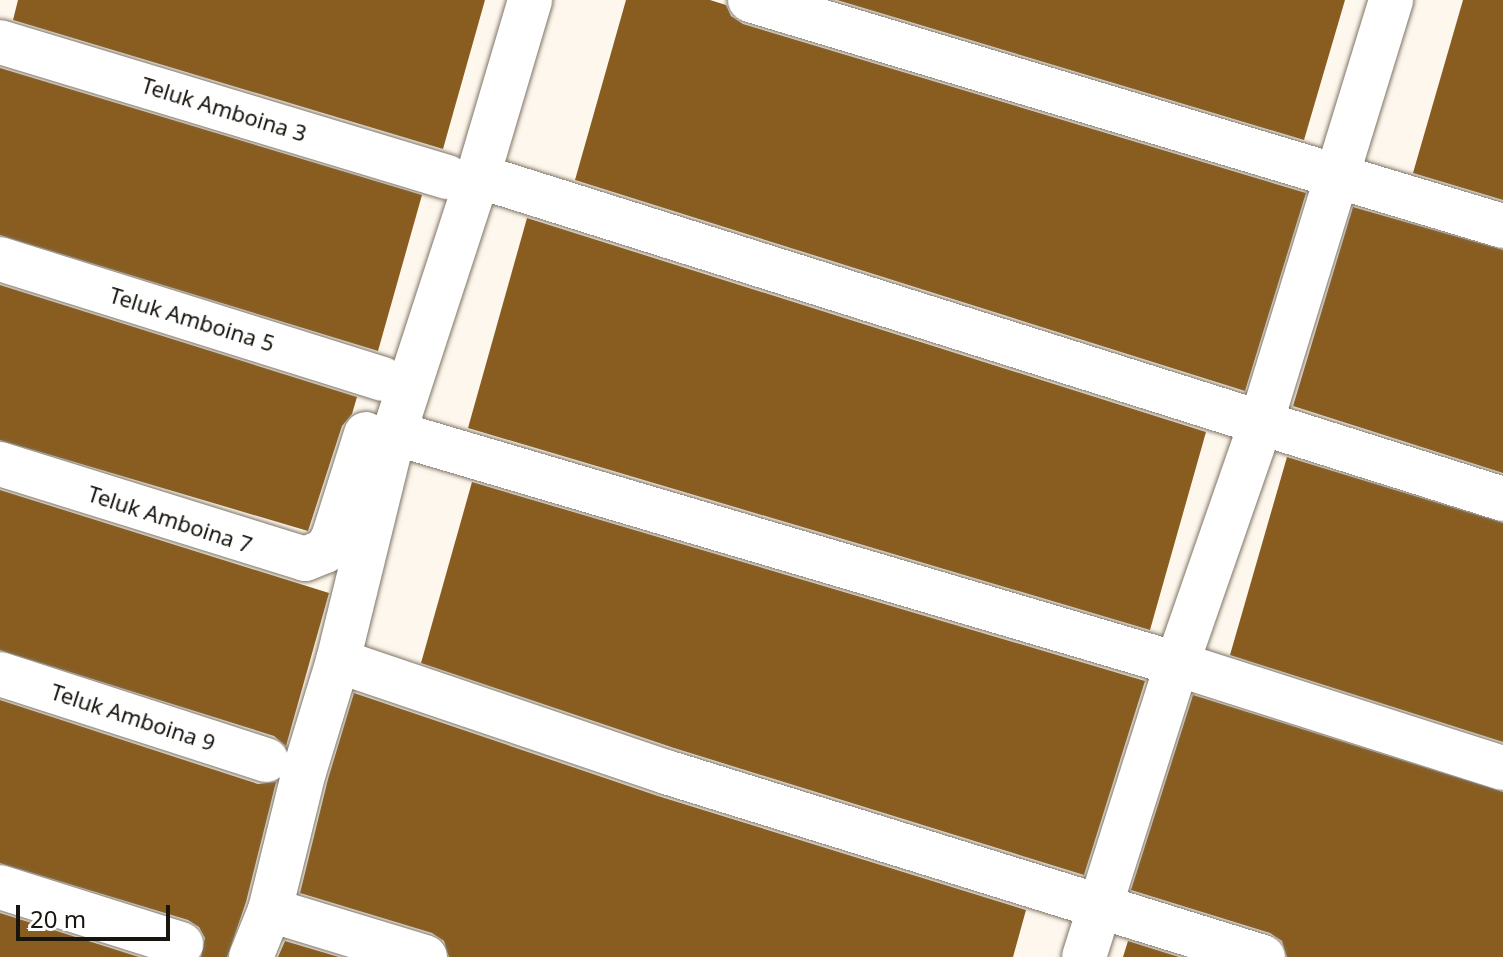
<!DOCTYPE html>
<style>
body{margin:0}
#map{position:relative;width:1503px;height:957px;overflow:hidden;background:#fef7ed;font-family:"Noto Sans",sans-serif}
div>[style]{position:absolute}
.building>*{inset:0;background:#895d20}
.roads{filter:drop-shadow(0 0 2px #7e7465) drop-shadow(0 0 2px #7e7465)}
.minor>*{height:44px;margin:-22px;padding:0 22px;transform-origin:22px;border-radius:22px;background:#fff}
span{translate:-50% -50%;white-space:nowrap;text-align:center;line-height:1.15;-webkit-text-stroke:6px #fff;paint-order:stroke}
.street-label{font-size:22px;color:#18140e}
.scale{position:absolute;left:16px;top:905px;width:154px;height:36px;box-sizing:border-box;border:4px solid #18140e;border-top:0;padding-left:10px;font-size:24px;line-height:28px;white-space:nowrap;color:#18140e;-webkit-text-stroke:6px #fff;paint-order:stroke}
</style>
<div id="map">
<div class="building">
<i style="clip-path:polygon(18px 0,485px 0,443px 149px,13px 20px)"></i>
<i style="clip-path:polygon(626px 0,710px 0,726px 5px,731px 16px,743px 24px,1306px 193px,1245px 391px,575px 180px)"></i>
<i style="clip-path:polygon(837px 0,1345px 0,1304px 140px)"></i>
<i style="clip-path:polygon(1463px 0,1503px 0,1503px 200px,1413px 173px)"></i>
<i style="clip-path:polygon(0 68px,422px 195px,378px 351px,0 235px)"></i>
<i style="clip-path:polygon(1353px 207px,1503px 250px,1503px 473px,1293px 406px)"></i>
<i style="clip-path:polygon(527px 218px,1206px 432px,1150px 630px,468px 428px)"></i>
<i style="clip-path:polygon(0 285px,357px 397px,352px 414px,342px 426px,308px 531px,0 440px)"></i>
<i style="clip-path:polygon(1287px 457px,1503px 523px,1503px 742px,1230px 655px)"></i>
<i style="clip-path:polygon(472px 482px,1145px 681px,1084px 875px,674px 748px,421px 663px)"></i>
<i style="clip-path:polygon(0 490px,329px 593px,286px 746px,274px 736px,0 650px)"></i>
<i style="clip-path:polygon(354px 693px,658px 796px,1026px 910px,1013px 957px,449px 957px,444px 941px,432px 933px,300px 893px,328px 779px)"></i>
<i style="clip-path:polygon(1193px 695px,1503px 792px,1503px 957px,1287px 957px,1282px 941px,1270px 933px,1131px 890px)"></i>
<i style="clip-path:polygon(0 700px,258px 784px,276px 782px,246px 902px,227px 957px,201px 957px,205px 938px,199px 927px,188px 920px,0 863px)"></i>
<i style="clip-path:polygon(0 913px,139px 957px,0 957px)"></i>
<i style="clip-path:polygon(285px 941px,339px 957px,278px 957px)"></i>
<i style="clip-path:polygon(1128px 941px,1179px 957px,1123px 957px)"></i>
</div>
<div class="roads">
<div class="minor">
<i style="left:750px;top:0;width:786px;rotate:16.71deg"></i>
<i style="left:0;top:42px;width:468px;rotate:16.8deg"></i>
<i style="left:478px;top:176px;width:1075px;rotate:17.49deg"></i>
<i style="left:0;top:259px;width:401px;rotate:17.4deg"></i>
<i style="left:394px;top:433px;width:816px;rotate:16.44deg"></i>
<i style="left:1177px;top:664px;width:342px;rotate:17.7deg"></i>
<i style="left:0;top:464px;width:319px;rotate:17.3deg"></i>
<i style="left:305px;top:559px;width:22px;rotate:-22deg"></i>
<i style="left:325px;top:551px;width:15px;rotate:-58deg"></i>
<i style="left:333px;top:538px;width:109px;rotate:-72.4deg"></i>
<i style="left:338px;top:661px;width:346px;rotate:18.7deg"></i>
<i style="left:666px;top:772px;width:625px;rotate:17.22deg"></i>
<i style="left:0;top:674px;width:280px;rotate:17.9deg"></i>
<i style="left:0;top:887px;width:190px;rotate:17.5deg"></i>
<i style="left:270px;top:910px;width:162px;rotate:16.9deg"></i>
<i style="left:251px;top:957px;width:51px;rotate:-68deg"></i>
<i style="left:270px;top:910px;width:142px;rotate:-76.2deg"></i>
<i style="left:304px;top:772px;width:116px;rotate:-73deg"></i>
<i style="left:338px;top:661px;width:235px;rotate:-76.2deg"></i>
<i style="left:394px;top:433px;width:270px;rotate:-71.9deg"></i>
<i style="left:478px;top:176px;width:184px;rotate:-73.5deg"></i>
<i style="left:1084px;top:957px;width:307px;rotate:-72.4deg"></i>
<i style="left:1177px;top:664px;width:255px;rotate:-70.8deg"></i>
<i style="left:1261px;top:423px;width:443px;rotate:-72.9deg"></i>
</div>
</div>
<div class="street-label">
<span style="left:224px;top:109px;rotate:17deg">Teluk Amboina 3</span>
<span style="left:192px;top:319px;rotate:17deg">Teluk Amboina 5</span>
<span style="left:170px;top:519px;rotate:18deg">Teluk Amboina 7</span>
<span style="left:133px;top:717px;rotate:18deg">Teluk Amboina 9</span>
</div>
<div class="scale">20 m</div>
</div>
